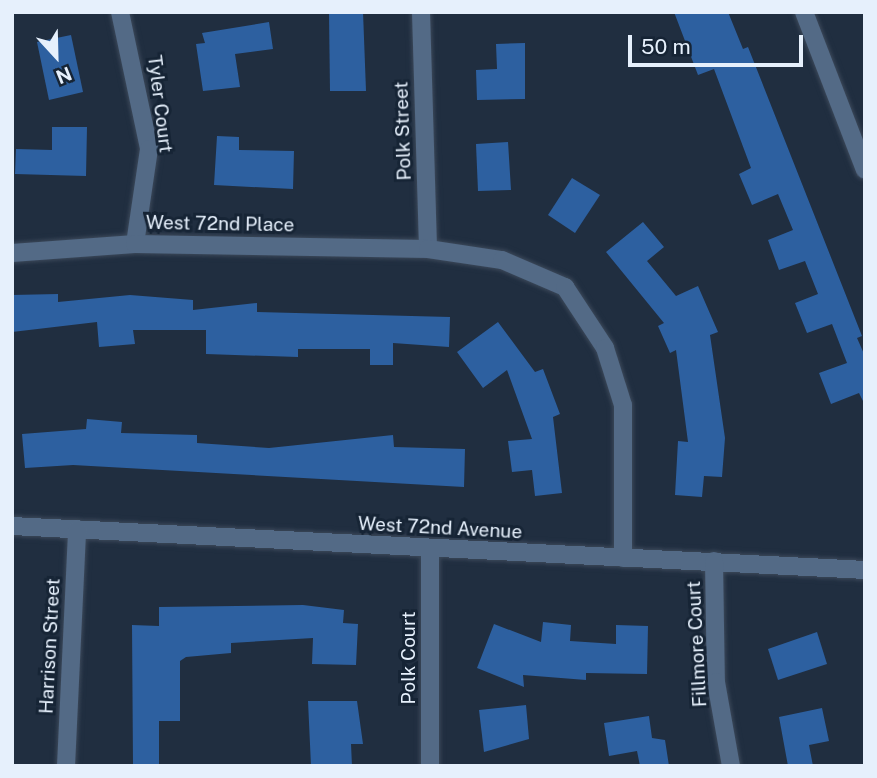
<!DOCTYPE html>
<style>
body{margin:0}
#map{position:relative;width:877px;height:778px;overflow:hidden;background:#202e40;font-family:"Public Sans",sans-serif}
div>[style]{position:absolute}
.building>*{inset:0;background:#2d60a0}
.roads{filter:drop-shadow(0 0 2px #3c495a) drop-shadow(0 0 2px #3c495a)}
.street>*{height:18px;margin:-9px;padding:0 9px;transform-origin:9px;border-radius:9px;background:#536a86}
span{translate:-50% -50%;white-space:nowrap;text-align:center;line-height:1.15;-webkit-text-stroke:6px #162435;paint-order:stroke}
.street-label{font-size:19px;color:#e6f0fc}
.frame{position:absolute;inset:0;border:14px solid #e6f0fc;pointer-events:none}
.north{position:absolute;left:21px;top:21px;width:70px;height:70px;-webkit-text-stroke:5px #162435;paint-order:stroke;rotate:158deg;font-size:19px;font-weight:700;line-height:28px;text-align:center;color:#e6f0fc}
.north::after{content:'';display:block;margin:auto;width:24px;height:32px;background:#e6f0fc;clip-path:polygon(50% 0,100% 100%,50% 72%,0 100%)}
.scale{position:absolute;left:628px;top:35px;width:175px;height:32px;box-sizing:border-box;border:4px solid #e6f0fc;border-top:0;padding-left:9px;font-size:21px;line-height:24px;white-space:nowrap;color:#e6f0fc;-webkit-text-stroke:5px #162435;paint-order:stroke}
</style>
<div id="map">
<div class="building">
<i style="clip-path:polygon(329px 12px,363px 12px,366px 91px,330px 91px)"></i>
<i style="clip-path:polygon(674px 12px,728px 12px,743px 49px,748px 47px,862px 336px,857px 338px,865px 356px,865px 405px,859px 393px,831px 404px,819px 373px,847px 363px,832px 324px,807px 333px,795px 303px,818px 294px,805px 261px,779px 270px,768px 240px,793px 230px,778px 194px,752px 205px,739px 174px,751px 168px,714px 69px,698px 75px)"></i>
<i style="clip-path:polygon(269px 22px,273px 49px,235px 54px,240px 87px,203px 91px,196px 44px,205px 43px,202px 33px)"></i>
<i style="clip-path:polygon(71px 35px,83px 92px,49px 100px,37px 42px)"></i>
<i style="clip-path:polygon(525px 43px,525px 99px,477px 100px,476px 70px,497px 69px,496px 44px)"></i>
<i style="clip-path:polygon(52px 127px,87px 127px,86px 176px,15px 174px,16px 149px,52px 150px)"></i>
<i style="clip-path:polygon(217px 136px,239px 137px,239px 150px,294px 151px,293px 189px,214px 185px)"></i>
<i style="clip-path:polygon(508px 142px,511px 190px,478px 191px,476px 144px)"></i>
<i style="clip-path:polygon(572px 178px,600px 195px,575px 233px,548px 215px)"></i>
<i style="clip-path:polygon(643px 222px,664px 247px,647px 261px,676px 296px,698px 286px,718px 332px,710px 335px,725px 438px,722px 477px,704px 476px,702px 497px,675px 495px,678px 441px,688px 442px,676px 350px,670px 353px,658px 326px,664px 323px,606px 252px)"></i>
<i style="clip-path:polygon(58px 294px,58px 302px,130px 295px,193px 300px,193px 310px,257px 303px,257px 312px,450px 317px,449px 347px,393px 343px,393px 365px,370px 365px,370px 349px,298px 349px,298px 357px,206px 354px,206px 330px,133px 330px,135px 344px,99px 347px,97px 322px,12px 332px,12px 295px)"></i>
<i style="clip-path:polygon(498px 322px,535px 372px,543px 369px,560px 414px,553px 417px,562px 493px,535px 496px,532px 470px,512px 472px,508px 441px,532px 439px,507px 370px,483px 388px,457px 352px)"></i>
<i style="clip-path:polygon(87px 419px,122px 422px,121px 433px,197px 435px,197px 443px,269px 448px,393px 435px,394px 447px,465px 449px,464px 487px,73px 465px,25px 468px,22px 434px,86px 429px)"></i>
<i style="clip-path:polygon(303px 605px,344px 610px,343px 623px,358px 624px,356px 665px,312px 664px,313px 638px,231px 643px,231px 653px,186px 657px,180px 661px,180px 721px,159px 721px,159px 766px,133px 766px,132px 625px,159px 626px,159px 607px)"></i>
<i style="clip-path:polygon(543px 622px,571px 625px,570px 641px,616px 644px,616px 625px,648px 626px,647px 674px,586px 673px,586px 680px,523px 675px,524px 687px,477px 668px,494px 624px,541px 642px)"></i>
<i style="clip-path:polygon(817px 632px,827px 664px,778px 680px,768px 649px)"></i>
<i style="clip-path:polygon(308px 701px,357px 701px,363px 744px,351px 744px,352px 766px,311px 766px)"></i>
<i style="clip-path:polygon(526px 705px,529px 739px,484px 752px,479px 710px)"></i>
<i style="clip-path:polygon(822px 708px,829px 741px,809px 745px,813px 766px,788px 766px,779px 717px)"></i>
<i style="clip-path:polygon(649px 716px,652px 738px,665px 740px,669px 766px,640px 766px,637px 751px,609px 756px,604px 723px)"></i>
</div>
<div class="roads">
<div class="street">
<i style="left:120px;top:12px;width:140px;rotate:78deg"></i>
<i style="left:149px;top:149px;width:96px;rotate:98.4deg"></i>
<i style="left:421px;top:12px;width:237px;rotate:88.3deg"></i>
<i style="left:804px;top:12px;width:169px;rotate:68.9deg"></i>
<i style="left:12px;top:253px;width:123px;rotate:-4.2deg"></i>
<i style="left:135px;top:244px;width:293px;rotate:1deg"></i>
<i style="left:428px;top:249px;width:75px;rotate:8.5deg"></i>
<i style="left:502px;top:260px;width:69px;rotate:23.2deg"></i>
<i style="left:565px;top:287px;width:73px;rotate:56.7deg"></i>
<i style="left:605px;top:348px;width:60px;rotate:72.5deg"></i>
<i style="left:623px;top:405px;width:153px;rotate:90deg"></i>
<i style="left:12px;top:526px;width:854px;rotate:2.95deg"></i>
<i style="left:714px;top:561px;width:121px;rotate:89.1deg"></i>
<i style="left:716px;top:682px;width:85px;rotate:79.9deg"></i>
<i style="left:66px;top:766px;width:237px;rotate:-87.3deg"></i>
<i style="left:430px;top:766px;width:217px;rotate:-90deg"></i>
</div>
</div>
<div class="street-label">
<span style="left:160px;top:104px;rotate:83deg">Tyler Court</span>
<span style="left:403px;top:131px;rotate:-92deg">Polk Street</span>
<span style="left:220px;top:224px;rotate:1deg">West 72nd Place</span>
<span style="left:440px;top:528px;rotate:3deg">West 72nd Avenue</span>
<span style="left:697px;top:644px;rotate:-93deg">Fillmore Court</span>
<span style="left:50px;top:646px;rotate:-87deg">Harrison Street</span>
<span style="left:409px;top:658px;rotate:-90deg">Polk Court</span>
</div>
<div class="frame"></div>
<div class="north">N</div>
<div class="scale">50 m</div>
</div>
